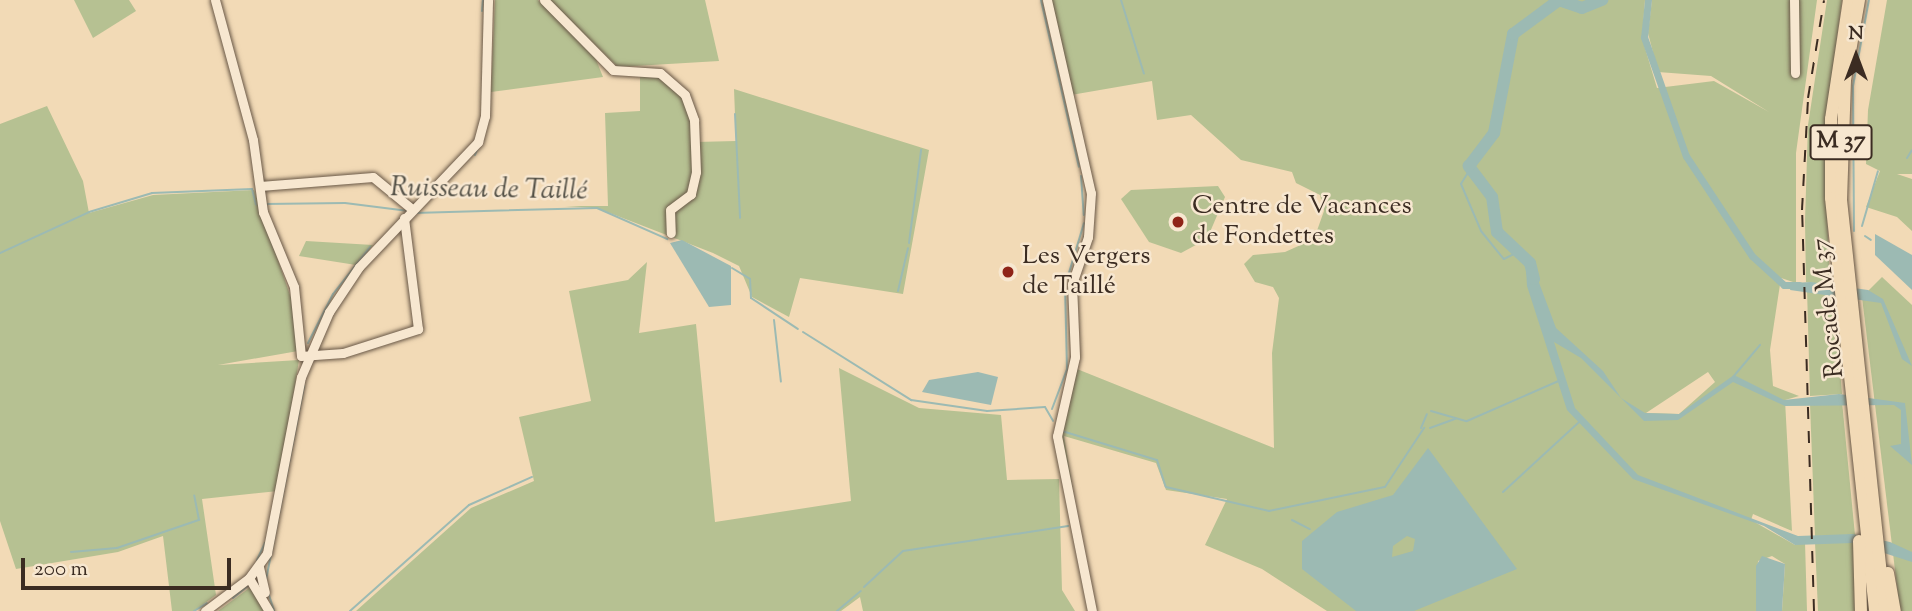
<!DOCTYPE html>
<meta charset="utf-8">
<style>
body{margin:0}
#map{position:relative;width:1912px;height:611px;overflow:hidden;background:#f2dab6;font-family:"Sorts Mill Goudy",serif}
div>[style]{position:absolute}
.green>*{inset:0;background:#b6c192}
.water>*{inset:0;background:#9cbab3}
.stream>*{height:2px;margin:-1px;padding:0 1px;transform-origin:1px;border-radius:1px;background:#9cbab3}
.canal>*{height:7px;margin:-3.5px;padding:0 3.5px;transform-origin:3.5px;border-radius:3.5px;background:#9cbab3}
.river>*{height:12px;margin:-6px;padding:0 6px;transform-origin:6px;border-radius:6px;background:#9cbab3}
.roads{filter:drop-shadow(0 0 2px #695847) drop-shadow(0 0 2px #695847)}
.minor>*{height:9px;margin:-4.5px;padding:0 4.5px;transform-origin:4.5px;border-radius:4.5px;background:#f7e7d0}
.highway>*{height:12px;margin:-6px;padding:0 6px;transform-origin:6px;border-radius:6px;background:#f2dab6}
.rail>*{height:2px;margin-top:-1px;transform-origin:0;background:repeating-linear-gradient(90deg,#3b2c22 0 12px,transparent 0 24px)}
.dots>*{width:19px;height:19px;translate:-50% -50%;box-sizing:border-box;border:4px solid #f7e7d0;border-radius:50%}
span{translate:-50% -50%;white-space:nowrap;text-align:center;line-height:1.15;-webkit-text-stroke:5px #f7e7d0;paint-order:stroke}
.shield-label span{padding:2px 5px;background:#f7e7d0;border:2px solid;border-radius:5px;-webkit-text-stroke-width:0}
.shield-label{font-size:24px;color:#3b2c22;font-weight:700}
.poi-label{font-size:26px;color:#3b2c22}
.left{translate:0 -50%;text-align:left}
.street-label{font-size:26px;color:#3b2c22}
.water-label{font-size:28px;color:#535046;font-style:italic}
.north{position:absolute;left:1821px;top:21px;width:70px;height:70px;-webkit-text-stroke:5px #f7e7d0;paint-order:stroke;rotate:0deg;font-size:19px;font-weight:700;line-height:28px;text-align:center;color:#3b2c22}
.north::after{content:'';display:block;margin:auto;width:24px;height:32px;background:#3b2c22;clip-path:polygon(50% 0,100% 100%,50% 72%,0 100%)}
.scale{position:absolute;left:21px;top:558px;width:210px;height:32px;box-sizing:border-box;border:4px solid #3b2c22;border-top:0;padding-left:9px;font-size:21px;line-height:24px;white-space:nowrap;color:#3b2c22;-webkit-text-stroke:5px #f7e7d0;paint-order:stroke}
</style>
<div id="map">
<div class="green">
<i style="clip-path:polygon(74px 0,129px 0,136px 11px,93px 38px)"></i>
<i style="clip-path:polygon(495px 0,538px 0,595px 57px,603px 77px,491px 92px)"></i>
<i style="clip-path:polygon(549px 0,705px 0,719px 61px,618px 67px)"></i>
<i style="clip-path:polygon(evenodd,1049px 0,1602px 0,1582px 8px,1562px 1px,1583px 10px,1604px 0,1645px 0,1642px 38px,1657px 88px,1714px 81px,1769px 112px,1711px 76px,1658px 72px,1648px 33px,1652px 0,1792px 0,1797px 69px,1795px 0,1817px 0,1796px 153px,1796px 283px,1781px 278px,1770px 350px,1773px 386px,1799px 396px,1785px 400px,1792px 531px,1753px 514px,1751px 520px,1795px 545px,1805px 542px,1807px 611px,1782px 611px,1785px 564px,1772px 556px,1758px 561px,1756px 611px,1327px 611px,1262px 569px,1205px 545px,1227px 499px,1166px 490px,1156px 463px,1064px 436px,1079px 526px,1060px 431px,1077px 369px,1274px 448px,1272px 353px,1279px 298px,1273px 287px,1255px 282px,1244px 264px,1253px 255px,1285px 252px,1314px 239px,1324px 211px,1320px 195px,1296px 183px,1292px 172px,1241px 160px,1191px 115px,1157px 120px,1152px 81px,1071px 95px,1049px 0,1708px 372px,1715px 382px,1679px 414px,1646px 413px,1708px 372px)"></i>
<i style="clip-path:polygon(1827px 0,1842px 0,1824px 138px,1830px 285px,1806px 282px,1805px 221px,1808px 125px)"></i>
<i style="clip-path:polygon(1887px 0,1912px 0,1912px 174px,1897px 174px,1912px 179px,1912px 231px,1897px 217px,1866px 207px,1880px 171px,1866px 164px,1868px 110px)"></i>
<i style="clip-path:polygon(640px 76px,657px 76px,681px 89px,696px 142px,736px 141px,734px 89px,929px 150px,903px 294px,800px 278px,789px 317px,752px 297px,739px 266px,713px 253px,597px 208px,565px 206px,608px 206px,605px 113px,640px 111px)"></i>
<i style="clip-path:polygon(47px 106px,83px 181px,89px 213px,153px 195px,254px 190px,292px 301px,298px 351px,218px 365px,299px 360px,278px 491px,202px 499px,216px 595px,194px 611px,172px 611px,163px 536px,118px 552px,16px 569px,0 521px,0 124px)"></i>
<i style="clip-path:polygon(1218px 186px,1225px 197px,1207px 239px,1181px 253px,1149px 242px,1121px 199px,1131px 190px)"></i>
<i style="clip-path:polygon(306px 241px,373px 245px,356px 265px,299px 256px)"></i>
<i style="clip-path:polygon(647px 262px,639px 333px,696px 324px,715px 522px,851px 501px,839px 368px,919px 408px,1001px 415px,1007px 480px,1059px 479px,1062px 590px,1075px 611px,863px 611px,860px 597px,841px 611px,356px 611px,471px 508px,534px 481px,519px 417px,591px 401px,569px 291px,628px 280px)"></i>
<i style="clip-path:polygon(1882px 277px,1912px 305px,1912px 611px,1901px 611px,1899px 603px,1862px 297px)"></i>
<i style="clip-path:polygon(1807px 289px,1834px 292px,1842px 394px,1810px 396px)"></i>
<i style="clip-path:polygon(1842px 402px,1855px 535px,1815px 536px,1810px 404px)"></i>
<i style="clip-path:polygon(1815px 542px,1855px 543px,1857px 611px,1818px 611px)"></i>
<i style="clip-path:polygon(252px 586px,266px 611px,218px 611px)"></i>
</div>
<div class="water">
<i style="clip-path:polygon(1875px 234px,1912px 255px,1912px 290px,1875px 255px)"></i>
<i style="clip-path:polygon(682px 240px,731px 266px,731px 305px,709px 307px,670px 243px)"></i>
<i style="clip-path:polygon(1532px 264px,1556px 328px,1603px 371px,1621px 398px,1645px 413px,1679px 414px,1734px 375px,1784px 400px,1839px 394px,1905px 403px,1912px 465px,1890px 446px,1901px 444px,1901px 410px,1894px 405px,1785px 406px,1733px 382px,1678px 420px,1644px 421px,1581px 358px,1554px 342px,1575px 408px,1638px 475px,1798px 536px,1853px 534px,1890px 542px,1912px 552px,1912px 562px,1853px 543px,1795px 545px,1764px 526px,1633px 479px,1567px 410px,1527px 286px,1526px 270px)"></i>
<i style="clip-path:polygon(1811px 282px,1868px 290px,1883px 299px,1912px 366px,1902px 359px,1881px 303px,1790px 290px,1792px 283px)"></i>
<i style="clip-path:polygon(978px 372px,998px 377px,991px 405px,922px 392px,929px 380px)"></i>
<i style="clip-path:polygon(evenodd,1428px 448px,1517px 569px,1414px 611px,1356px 611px,1302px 569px,1302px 541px,1337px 512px,1393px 495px,1428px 448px,1407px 536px,1415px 539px,1413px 551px,1392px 557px,1393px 546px,1407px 536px)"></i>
<i style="clip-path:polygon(1762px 556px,1785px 564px,1782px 611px,1756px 611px,1756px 566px)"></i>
</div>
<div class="stream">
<i style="left:1041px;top:0;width:171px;rotate:77.2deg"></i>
<i style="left:1121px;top:0;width:77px;rotate:72.7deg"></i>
<i style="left:482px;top:11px;width:11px;rotate:-85deg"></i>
<i style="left:735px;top:114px;width:104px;rotate:87.2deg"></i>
<i style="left:475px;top:155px;width:9px;rotate:-69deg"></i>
<i style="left:1907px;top:158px;width:9px;rotate:-58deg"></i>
<i style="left:1469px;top:171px;width:15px;rotate:122deg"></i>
<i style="left:1461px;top:184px;width:51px;rotate:66.9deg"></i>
<i style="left:1481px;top:231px;width:36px;rotate:51deg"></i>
<i style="left:1504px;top:259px;width:13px;rotate:-27deg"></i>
<i style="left:1081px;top:176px;width:39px;rotate:86deg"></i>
<i style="left:265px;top:204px;width:80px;rotate:-0.7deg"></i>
<i style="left:345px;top:203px;width:64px;rotate:7.1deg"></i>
<i style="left:414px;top:213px;width:183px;rotate:-1.6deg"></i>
<i style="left:597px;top:208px;width:77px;rotate:23.9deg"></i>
<i style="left:1862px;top:226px;width:57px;rotate:-73.8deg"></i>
<i style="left:1854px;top:231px;width:145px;rotate:-90.4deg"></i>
<i style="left:1853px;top:86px;width:87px;rotate:-79.5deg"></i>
<i style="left:1865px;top:236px;width:7px;rotate:34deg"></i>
<i style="left:909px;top:243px;width:94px;rotate:-82.6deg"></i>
<i style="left:0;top:253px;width:98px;rotate:-24.7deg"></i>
<i style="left:89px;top:212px;width:66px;rotate:-16.8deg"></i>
<i style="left:152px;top:193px;width:100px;rotate:-2.3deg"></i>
<i style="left:252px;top:189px;width:16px;rotate:76deg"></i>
<i style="left:732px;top:268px;width:21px;rotate:31deg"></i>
<i style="left:750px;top:279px;width:19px;rotate:87deg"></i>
<i style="left:751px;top:298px;width:56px;rotate:33.4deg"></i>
<i style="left:1068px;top:276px;width:55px;rotate:-73.2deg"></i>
<i style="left:898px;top:291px;width:44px;rotate:-76.9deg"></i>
<i style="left:774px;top:320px;width:62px;rotate:83.6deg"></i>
<i style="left:803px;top:332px;width:128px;rotate:32.2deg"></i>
<i style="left:911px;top:400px;width:77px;rotate:8.2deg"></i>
<i style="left:987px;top:411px;width:58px;rotate:-3.9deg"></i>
<i style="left:1045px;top:407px;width:16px;rotate:60deg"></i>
<i style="left:308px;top:343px;width:55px;rotate:-63deg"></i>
<i style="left:333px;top:294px;width:60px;rotate:-51.8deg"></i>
<i style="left:1733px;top:377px;width:42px;rotate:-49.8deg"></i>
<i style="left:1052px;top:409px;width:43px;rotate:-69.4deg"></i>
<i style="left:1067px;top:369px;width:81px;rotate:-91.4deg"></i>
<i style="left:1431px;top:411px;width:37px;rotate:16deg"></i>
<i style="left:1467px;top:421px;width:103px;rotate:-23.6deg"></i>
<i style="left:1421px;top:428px;width:15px;rotate:-67deg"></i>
<i style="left:1430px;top:428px;width:27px;rotate:-20deg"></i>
<i style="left:1062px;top:431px;width:99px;rotate:17deg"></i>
<i style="left:1157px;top:460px;width:28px;rotate:72deg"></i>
<i style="left:1166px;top:487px;width:106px;rotate:13.1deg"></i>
<i style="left:1269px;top:511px;width:118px;rotate:-11.7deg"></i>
<i style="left:1385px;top:487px;width:71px;rotate:-56.5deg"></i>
<i style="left:1503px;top:492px;width:103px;rotate:-42.6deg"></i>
<i style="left:1292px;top:520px;width:20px;rotate:27deg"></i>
<i style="left:71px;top:552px;width:46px;rotate:-5deg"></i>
<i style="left:117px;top:548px;width:87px;rotate:-18.9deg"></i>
<i style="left:199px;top:520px;width:25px;rotate:-101deg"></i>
<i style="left:257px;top:560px;width:19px;rotate:-65deg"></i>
<i style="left:266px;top:580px;width:198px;rotate:-78.9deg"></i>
<i style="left:864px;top:587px;width:53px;rotate:-42.7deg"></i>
<i style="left:903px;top:551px;width:167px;rotate:-8.6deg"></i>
<i style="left:268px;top:592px;width:20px;rotate:72deg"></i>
<i style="left:233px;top:598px;width:21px;rotate:-39deg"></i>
<i style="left:194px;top:611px;width:15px;rotate:-32deg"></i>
<i style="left:350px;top:611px;width:159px;rotate:-41.7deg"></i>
<i style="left:469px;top:505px;width:69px;rotate:-24deg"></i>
<i style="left:837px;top:611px;width:31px;rotate:-40deg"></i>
</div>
<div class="canal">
<i style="left:1648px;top:0;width:37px;rotate:96deg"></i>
<i style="left:1644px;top:37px;width:126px;rotate:70.6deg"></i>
<i style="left:1686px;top:156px;width:120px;rotate:56.6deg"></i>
<i style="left:1752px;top:256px;width:43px;rotate:42.2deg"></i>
<i style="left:1784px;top:285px;width:15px"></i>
</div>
<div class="river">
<i style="left:1559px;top:0;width:24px;rotate:19deg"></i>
<i style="left:1582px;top:8px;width:22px;rotate:-22deg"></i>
<i style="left:1534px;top:279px;width:16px;rotate:-104deg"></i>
<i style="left:1530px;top:263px;width:45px;rotate:-136.8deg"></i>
<i style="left:1497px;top:232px;width:35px;rotate:-98deg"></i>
<i style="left:1492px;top:197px;width:39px;rotate:-127deg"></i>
<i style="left:1469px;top:166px;width:41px;rotate:-52.9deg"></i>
<i style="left:1494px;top:133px;width:101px;rotate:-79.1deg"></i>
<i style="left:1513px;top:34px;width:57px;rotate:-36.5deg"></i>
</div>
<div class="roads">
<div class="minor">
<i style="left:215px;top:0;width:145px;rotate:74.8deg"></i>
<i style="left:253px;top:140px;width:73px;rotate:82.1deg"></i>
<i style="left:263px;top:212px;width:81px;rotate:67.5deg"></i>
<i style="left:294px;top:287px;width:69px;rotate:84.2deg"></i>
<i style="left:301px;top:356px;width:42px;rotate:-4.1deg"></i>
<i style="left:343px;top:353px;width:79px;rotate:-17.7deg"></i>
<i style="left:418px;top:329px;width:112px;rotate:-97.2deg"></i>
<i style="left:544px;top:0;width:98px;rotate:45.4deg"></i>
<i style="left:613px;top:70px;width:47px;rotate:3.7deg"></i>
<i style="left:660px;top:73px;width:33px;rotate:41deg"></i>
<i style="left:685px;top:95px;width:27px;rotate:70deg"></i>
<i style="left:694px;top:120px;width:52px;rotate:87.8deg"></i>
<i style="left:696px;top:172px;width:23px;rotate:103deg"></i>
<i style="left:691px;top:194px;width:26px;rotate:143deg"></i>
<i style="left:670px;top:210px;width:23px;rotate:88deg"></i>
<i style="left:1047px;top:0;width:198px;rotate:77.2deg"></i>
<i style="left:1091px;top:193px;width:44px;rotate:93.9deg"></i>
<i style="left:1088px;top:237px;width:50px;rotate:108.8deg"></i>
<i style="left:1072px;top:284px;width:73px;rotate:87.6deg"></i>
<i style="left:1075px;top:357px;width:81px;rotate:102.8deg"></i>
<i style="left:1057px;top:436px;width:178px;rotate:78.7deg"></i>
<i style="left:1794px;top:0;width:73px;rotate:89.2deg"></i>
<i style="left:260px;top:186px;width:113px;rotate:-4.6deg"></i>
<i style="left:373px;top:177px;width:50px;rotate:39.4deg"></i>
<i style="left:259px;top:567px;width:26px;rotate:77deg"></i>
<i style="left:249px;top:578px;width:39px;rotate:59deg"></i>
<i style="left:205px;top:611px;width:55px;rotate:-36.9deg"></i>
<i style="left:249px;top:578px;width:31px;rotate:-54deg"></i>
<i style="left:267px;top:553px;width:179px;rotate:-79.1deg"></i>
<i style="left:301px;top:377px;width:71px;rotate:-66.7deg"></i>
<i style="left:329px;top:312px;width:54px;rotate:-56.3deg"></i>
<i style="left:359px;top:267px;width:173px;rotate:-46.4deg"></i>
<i style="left:478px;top:142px;width:27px;rotate:-75deg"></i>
<i style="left:485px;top:116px;width:116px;rotate:-88.5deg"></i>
</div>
<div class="highway">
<i style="left:1849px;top:0;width:120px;rotate:98.6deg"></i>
<i style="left:1831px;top:119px;width:79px;rotate:90deg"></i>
<i style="left:1831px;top:198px;width:415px;rotate:83.9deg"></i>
<i style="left:1859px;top:0;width:81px;rotate:99.9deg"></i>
<i style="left:1845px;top:80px;width:120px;rotate:91.9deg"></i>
<i style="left:1841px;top:200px;width:413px;rotate:83.9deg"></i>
<i style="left:1859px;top:541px;width:70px;rotate:88.4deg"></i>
<i style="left:1888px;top:573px;width:39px;rotate:80deg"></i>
</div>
</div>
<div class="rail">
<i style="left:1814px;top:611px;width:401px;rotate:-91.7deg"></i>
<i style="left:1802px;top:210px;width:112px;rotate:-86.9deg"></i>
<i style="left:1808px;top:98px;width:99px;rotate:-80.7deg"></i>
</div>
<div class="dots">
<i style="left:1178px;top:222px;background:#8f2418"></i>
<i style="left:1008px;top:272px;background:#8f2418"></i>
</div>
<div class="shield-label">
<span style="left:1841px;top:142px">M 37</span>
</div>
<div class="poi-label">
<span class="left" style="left:1192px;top:222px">Centre de Vacances<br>de Fondettes</span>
<span class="left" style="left:1022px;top:272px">Les Vergers<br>de Taillé</span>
</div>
<div class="street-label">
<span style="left:1829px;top:308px;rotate:-96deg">Rocade M 37</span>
</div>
<div class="water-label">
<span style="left:489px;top:190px;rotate:1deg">Ruisseau de Taillé</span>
</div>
<div class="north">N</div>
<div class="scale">200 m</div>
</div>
